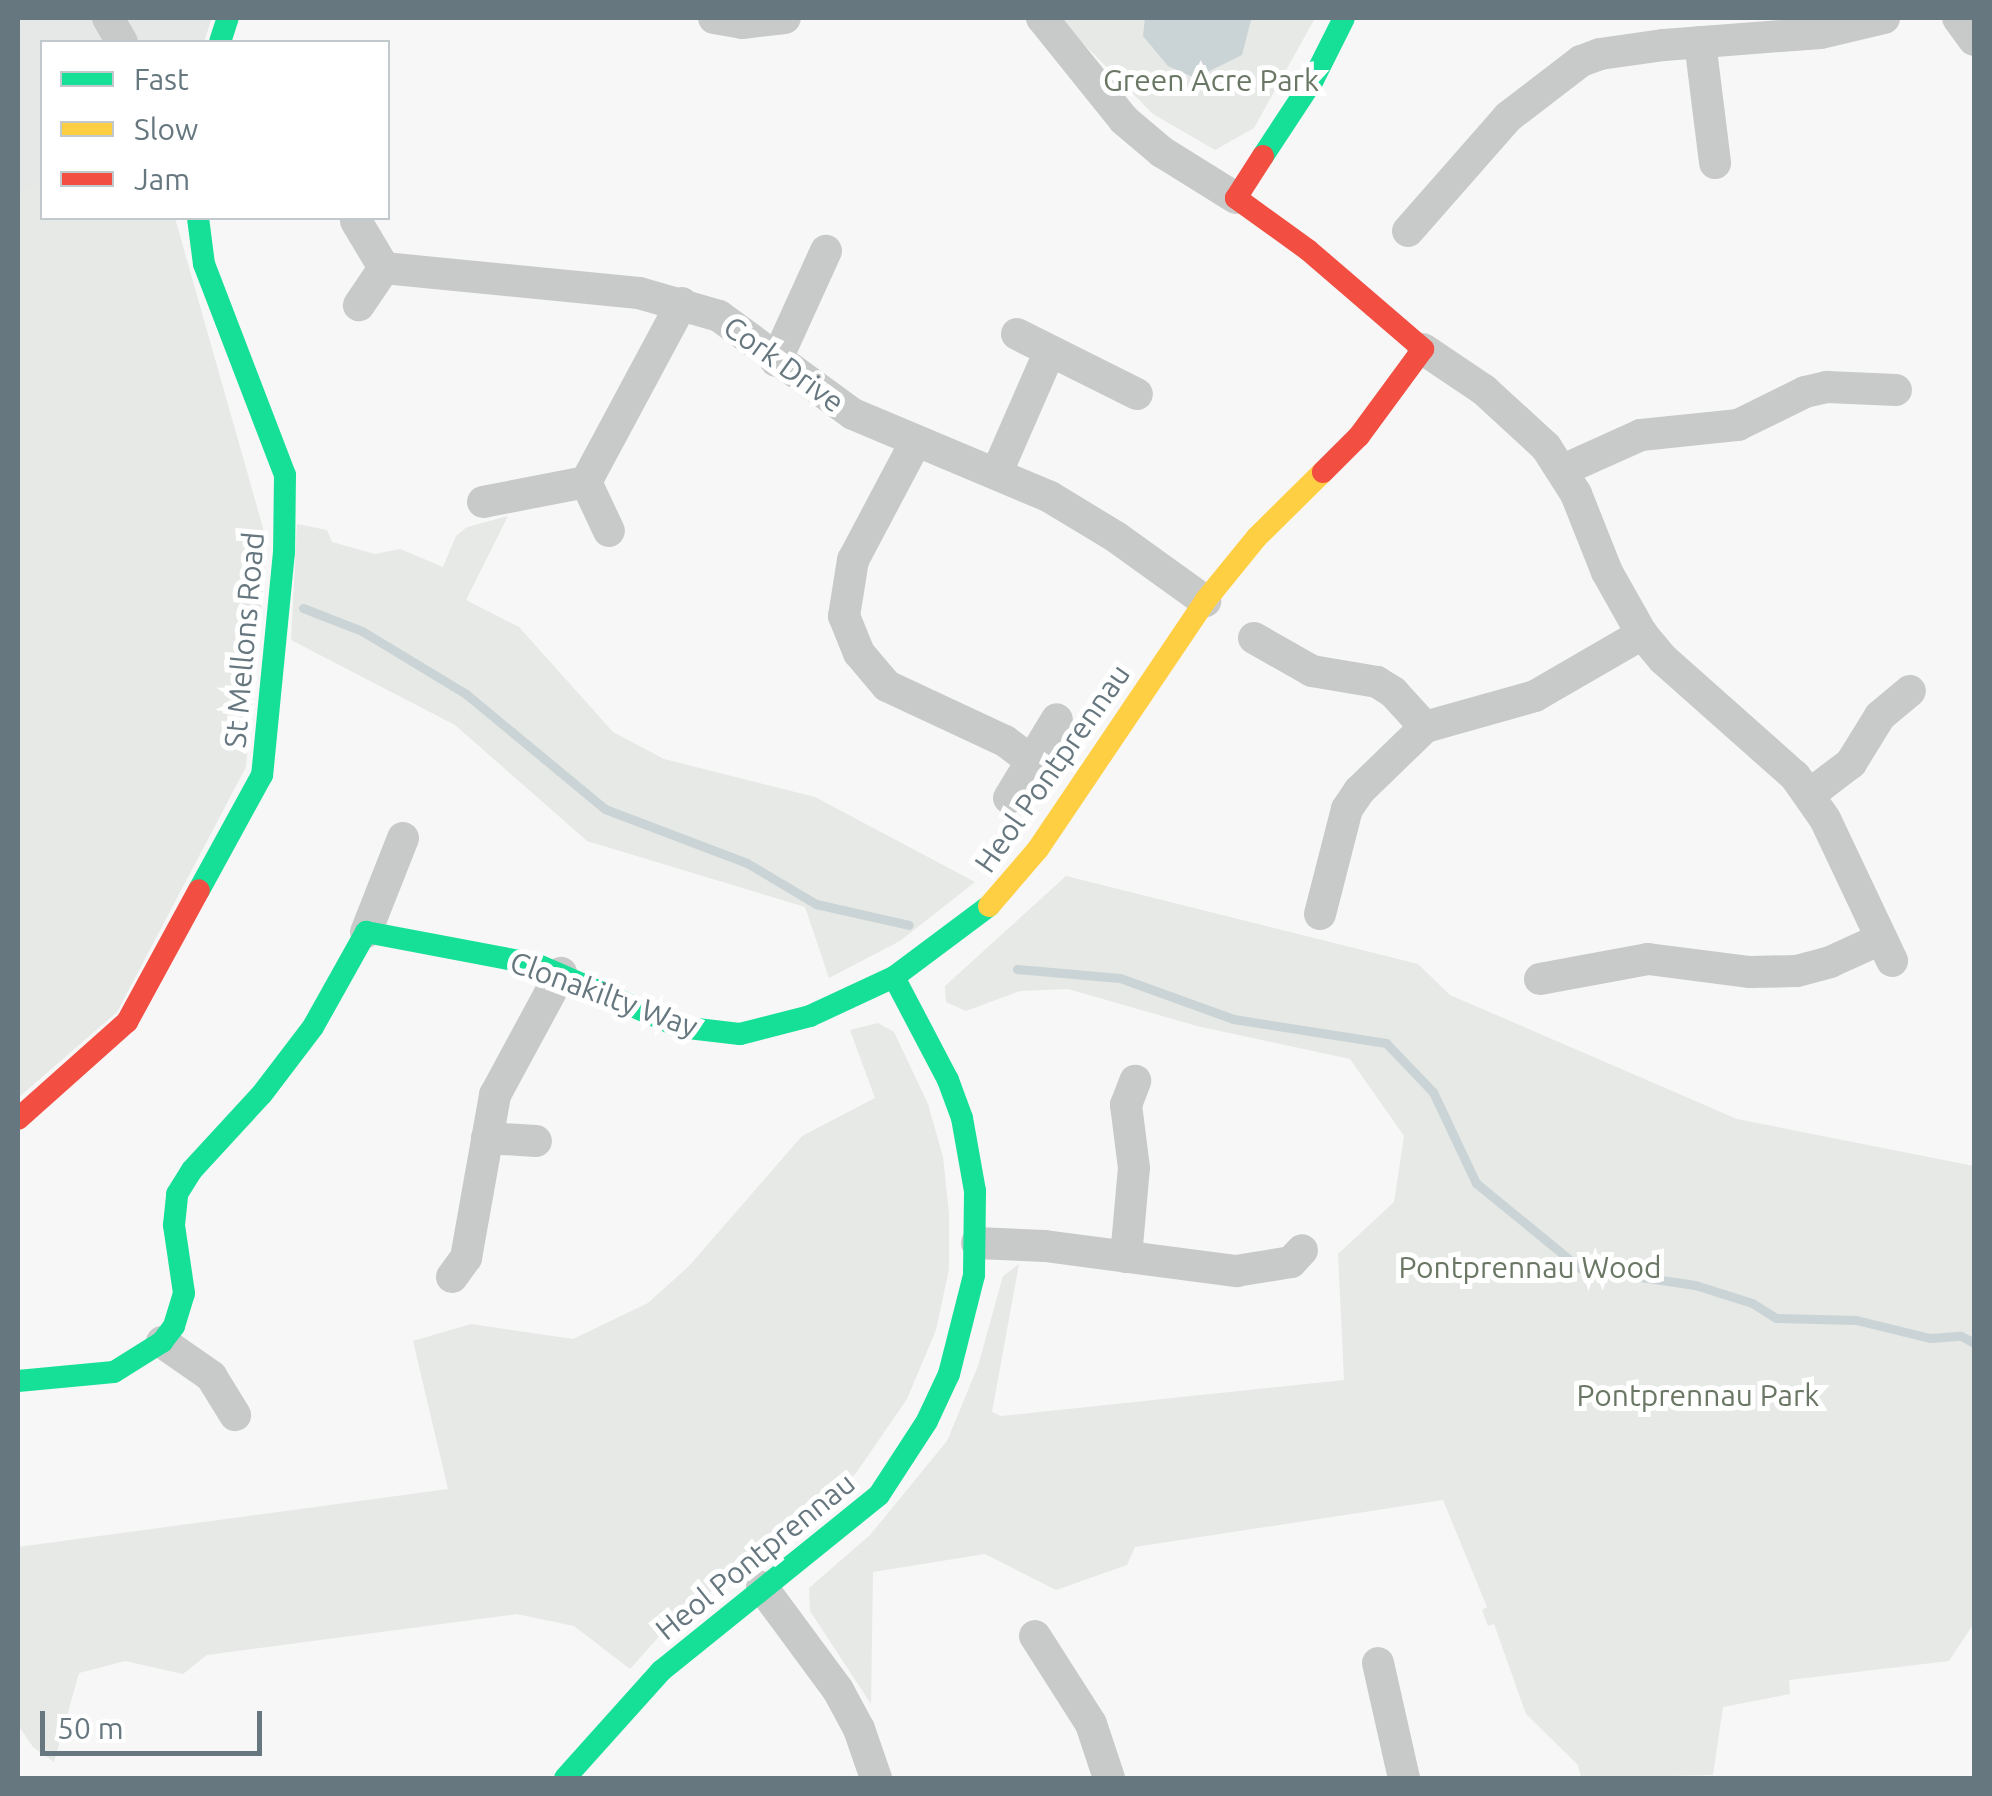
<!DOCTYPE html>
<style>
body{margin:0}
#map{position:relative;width:1992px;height:1796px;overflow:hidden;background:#f7f7f7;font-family:Ubuntu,sans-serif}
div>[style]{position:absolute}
.built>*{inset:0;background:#e6e8e7}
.green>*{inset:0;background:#e6e9e5}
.water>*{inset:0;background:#cad3d5}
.stream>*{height:9px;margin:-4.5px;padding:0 4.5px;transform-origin:4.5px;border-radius:4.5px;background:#cad3d5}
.street>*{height:32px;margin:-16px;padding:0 16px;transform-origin:16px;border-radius:16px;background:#c8caca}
.fast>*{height:22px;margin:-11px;padding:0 11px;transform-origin:11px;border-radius:11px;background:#16e098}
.slow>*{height:22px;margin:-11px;padding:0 11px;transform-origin:11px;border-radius:11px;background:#ffcf43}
.jam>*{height:22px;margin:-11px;padding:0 11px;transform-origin:11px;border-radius:11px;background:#f24e42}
span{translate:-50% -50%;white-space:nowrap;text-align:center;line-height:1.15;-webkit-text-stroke:10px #fff;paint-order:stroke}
.park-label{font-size:30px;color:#6a7764}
.street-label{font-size:30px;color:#66777f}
.frame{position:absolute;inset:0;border:20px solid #66777f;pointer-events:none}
.legend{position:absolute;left:40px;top:40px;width:350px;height:180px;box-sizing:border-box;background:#fff;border:2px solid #c2c9cc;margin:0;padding:12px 18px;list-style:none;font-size:30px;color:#66777f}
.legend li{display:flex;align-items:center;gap:20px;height:50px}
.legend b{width:50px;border:2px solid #c2c9cc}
.scale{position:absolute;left:40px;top:1711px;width:222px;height:45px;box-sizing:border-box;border:5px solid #66777f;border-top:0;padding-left:12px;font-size:30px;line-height:35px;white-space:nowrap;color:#66777f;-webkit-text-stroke:8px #fff;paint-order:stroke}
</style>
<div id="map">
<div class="built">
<i style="clip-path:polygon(18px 18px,212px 18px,204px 42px,42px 42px,42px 207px,18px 218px)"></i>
</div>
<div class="green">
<i style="clip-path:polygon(1058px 18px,1315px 18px,1254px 128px,1215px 150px,1153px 114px)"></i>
<i style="clip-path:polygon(42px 183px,42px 218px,175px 218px,267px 542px,246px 767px,117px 1012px,18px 1098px,18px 193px)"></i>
<i style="clip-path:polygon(508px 516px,466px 600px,519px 627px,613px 732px,664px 759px,815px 797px,975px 882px,900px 941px,829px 978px,805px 907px,587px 841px,455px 725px,291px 640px,297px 524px,327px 530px,332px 542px,375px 554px,400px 549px,443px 567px,456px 536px,467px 527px)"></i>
<i style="clip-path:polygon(1066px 876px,1418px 964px,1450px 995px,1737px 1119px,1974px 1166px,1974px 1623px,1949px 1661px,1789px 1680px,1790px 1694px,1723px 1707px,1713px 1775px,1581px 1778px,1578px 1765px,1526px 1714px,1494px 1624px,1488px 1626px,1482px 1610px,1487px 1607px,1443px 1500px,1135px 1547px,1127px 1565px,1056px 1590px,985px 1554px,873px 1572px,871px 1704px,810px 1611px,809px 1588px,870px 1535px,947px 1441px,978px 1366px,1003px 1276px,1019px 1264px,992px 1412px,1001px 1416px,1344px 1380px,1338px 1254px,1394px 1202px,1404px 1136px,1350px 1059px,1197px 1026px,1068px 989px,1020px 991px,966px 1011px,946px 1002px,945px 986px)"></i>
<i style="clip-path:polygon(878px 1023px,894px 1032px,928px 1104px,943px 1157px,949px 1213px,949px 1269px,936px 1330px,907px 1399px,856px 1473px,807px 1521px,732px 1574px,663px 1632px,630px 1669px,574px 1626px,517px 1614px,207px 1655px,183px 1674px,125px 1661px,79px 1673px,54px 1762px,33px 1747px,18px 1725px,18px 1547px,448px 1489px,413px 1341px,471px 1324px,573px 1339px,648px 1303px,689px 1266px,802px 1136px,875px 1098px,850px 1030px)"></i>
</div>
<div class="water">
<i style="clip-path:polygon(1145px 18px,1250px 18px,1251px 20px,1242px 55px,1195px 78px,1168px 66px,1143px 36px)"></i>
</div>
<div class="stream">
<i style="left:303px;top:608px;width:63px;rotate:21.3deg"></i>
<i style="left:362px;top:631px;width:122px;rotate:31.2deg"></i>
<i style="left:466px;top:694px;width:180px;rotate:39.6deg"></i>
<i style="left:605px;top:809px;width:152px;rotate:20.8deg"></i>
<i style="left:747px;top:863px;width:80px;rotate:30.7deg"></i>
<i style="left:816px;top:904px;width:95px;rotate:12.7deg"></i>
<i style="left:1017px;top:969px;width:103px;rotate:5deg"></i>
<i style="left:1120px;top:978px;width:120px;rotate:19.9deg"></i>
<i style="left:1233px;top:1019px;width:155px;rotate:8.9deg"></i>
<i style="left:1386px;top:1043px;width:68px;rotate:46.2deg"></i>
<i style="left:1433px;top:1092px;width:101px;rotate:64.7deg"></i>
<i style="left:1476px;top:1183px;width:134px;rotate:39.3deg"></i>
<i style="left:1580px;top:1268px;width:116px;rotate:8.4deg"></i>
<i style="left:1695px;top:1285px;width:60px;rotate:17.5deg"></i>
<i style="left:1752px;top:1303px;width:28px;rotate:32deg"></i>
<i style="left:1776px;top:1318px;width:80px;rotate:1.4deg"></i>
<i style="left:1856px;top:1320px;width:76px;rotate:13.7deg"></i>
<i style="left:1930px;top:1338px;width:31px;rotate:-4deg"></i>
<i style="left:1961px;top:1336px;width:15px;rotate:28deg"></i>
</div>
<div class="street">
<i style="left:108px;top:18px;width:28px;rotate:60deg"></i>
<i style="left:714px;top:18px;width:28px;rotate:10deg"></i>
<i style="left:742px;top:23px;width:43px;rotate:-6.6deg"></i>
<i style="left:1042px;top:18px;width:131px;rotate:51.2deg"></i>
<i style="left:1124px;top:120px;width:50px;rotate:40.1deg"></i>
<i style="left:1162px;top:152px;width:87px;rotate:31.9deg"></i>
<i style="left:1958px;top:18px;width:27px;rotate:54deg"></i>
<i style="left:1700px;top:42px;width:122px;rotate:82.9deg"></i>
<i style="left:356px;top:221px;width:55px;rotate:59.2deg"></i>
<i style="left:384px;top:268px;width:45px;rotate:124deg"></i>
<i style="left:1408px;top:231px;width:152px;rotate:-48.7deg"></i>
<i style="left:1508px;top:117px;width:92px;rotate:-37.5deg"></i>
<i style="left:1581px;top:61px;width:20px;rotate:-20deg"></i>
<i style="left:1600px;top:54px;width:65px;rotate:-8deg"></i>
<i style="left:1664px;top:45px;width:157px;rotate:-4.4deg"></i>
<i style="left:1821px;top:33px;width:65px;rotate:-13.4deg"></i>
<i style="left:384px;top:268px;width:256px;rotate:5.6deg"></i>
<i style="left:639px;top:293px;width:83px;rotate:16deg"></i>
<i style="left:719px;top:316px;width:166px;rotate:36.2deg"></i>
<i style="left:853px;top:414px;width:214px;rotate:22.8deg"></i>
<i style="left:1050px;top:497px;width:77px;rotate:31.2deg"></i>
<i style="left:1116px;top:537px;width:110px;rotate:35.7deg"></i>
<i style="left:1017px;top:334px;width:134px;rotate:26.6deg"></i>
<i style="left:1423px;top:349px;width:73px;rotate:33.9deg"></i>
<i style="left:1484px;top:390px;width:84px;rotate:42.6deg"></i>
<i style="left:1546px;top:447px;width:56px;rotate:57.4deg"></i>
<i style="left:1576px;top:494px;width:84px;rotate:68.3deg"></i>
<i style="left:1607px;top:572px;width:71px;rotate:60.6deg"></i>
<i style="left:1642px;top:634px;width:33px;rotate:50deg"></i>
<i style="left:1663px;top:659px;width:176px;rotate:41.6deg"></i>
<i style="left:1795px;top:776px;width:52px;rotate:55.1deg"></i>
<i style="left:1825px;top:819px;width:157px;rotate:64.7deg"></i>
<i style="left:776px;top:361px;width:121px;rotate:-65.6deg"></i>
<i style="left:915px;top:443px;width:132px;rotate:117.9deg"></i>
<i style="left:853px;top:560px;width:57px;rotate:99.1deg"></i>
<i style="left:844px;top:616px;width:40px;rotate:68deg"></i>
<i style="left:859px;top:653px;width:43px;rotate:49.7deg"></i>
<i style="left:887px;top:686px;width:130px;rotate:25deg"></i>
<i style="left:1005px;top:741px;width:34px;rotate:37deg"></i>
<i style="left:1563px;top:470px;width:85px;rotate:-24.2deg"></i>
<i style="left:1641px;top:435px;width:98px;rotate:-5.9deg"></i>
<i style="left:1738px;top:425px;width:75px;rotate:-26.2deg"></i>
<i style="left:1805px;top:392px;width:23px;rotate:-13deg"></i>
<i style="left:1827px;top:387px;width:69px;rotate:2.5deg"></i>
<i style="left:997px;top:472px;width:130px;rotate:-66.4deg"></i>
<i style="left:586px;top:482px;width:54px;rotate:64.9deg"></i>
<i style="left:483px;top:502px;width:105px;rotate:-11deg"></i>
<i style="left:586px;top:482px;width:203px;rotate:-61.8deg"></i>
<i style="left:1254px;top:638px;width:67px;rotate:29.6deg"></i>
<i style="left:1312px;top:671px;width:66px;rotate:9.6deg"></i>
<i style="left:1377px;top:682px;width:19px;rotate:32deg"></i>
<i style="left:1393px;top:692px;width:47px;rotate:47.6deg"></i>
<i style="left:1809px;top:795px;width:53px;rotate:-37.3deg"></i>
<i style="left:1851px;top:763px;width:55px;rotate:-58.3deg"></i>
<i style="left:1880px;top:716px;width:39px;rotate:-40deg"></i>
<i style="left:1009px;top:798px;width:92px;rotate:-58.7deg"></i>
<i style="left:1320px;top:914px;width:108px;rotate:-75.6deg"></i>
<i style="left:1347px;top:809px;width:22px;rotate:-56deg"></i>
<i style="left:1359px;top:791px;width:92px;rotate:-44.1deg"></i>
<i style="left:1425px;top:727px;width:114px;rotate:-15.7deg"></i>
<i style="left:1535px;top:696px;width:124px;rotate:-30.1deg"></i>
<i style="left:366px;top:932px;width:101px;rotate:-68.5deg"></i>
<i style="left:1540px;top:979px;width:110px;rotate:-10.5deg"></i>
<i style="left:1648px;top:959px;width:103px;rotate:7.3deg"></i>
<i style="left:1750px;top:972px;width:47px;rotate:-1.2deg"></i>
<i style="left:1797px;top:971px;width:34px;rotate:-15deg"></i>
<i style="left:1830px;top:962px;width:56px;rotate:-24.3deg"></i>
<i style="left:487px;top:1138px;width:49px;rotate:3.5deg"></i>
<i style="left:977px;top:1243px;width:68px;rotate:2.5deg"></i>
<i style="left:1045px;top:1246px;width:193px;rotate:7.5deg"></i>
<i style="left:1236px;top:1271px;width:56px;rotate:-9.3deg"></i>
<i style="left:1291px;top:1262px;width:16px;rotate:-47deg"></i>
<i style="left:1126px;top:1257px;width:89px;rotate:-84.9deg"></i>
<i style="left:1134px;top:1168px;width:64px;rotate:-97.2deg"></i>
<i style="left:1126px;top:1105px;width:26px;rotate:-69deg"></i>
<i style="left:452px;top:1277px;width:24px;rotate:-54deg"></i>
<i style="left:466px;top:1258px;width:166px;rotate:-79.9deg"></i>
<i style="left:495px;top:1095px;width:139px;rotate:-61.6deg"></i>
<i style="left:162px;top:1342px;width:60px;rotate:34.8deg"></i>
<i style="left:211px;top:1376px;width:46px;rotate:58.4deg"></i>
<i style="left:762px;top:1587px;width:128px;rotate:53.6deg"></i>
<i style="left:838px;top:1690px;width:44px;rotate:61.7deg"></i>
<i style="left:859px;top:1729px;width:52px;rotate:70.9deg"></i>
<i style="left:1035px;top:1636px;width:104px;rotate:57.5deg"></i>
<i style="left:1091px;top:1724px;width:57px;rotate:71.6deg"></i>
<i style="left:1378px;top:1663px;width:118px;rotate:77.3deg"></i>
</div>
<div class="fast">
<i style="left:220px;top:42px;width:25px;rotate:-72deg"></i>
<i style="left:1263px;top:156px;width:91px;rotate:-56.7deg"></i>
<i style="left:1313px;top:80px;width:69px;rotate:-63.4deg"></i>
<i style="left:198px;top:218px;width:46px;rotate:82.6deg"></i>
<i style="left:204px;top:264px;width:226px;rotate:69deg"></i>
<i style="left:285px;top:475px;width:77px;rotate:90.7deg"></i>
<i style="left:284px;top:552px;width:224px;rotate:95.6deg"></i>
<i style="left:262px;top:775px;width:131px;rotate:118.7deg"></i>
<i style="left:18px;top:1381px;width:96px;rotate:-5.4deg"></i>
<i style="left:114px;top:1372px;width:57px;rotate:-32deg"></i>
<i style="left:162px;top:1342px;width:20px;rotate:-53deg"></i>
<i style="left:174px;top:1326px;width:34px;rotate:-73deg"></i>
<i style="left:184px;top:1293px;width:69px;rotate:-98.4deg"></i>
<i style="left:174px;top:1225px;width:31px;rotate:-84deg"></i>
<i style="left:177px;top:1194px;width:28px;rotate:-58deg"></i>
<i style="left:192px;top:1170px;width:103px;rotate:-47.4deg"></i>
<i style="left:262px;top:1094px;width:84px;rotate:-52.7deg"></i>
<i style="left:313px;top:1027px;width:109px;rotate:-60.8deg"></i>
<i style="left:366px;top:932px;width:173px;rotate:10.7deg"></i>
<i style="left:536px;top:964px;width:157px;rotate:23.6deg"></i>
<i style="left:680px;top:1027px;width:60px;rotate:6.7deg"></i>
<i style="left:740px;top:1034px;width:72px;rotate:-14.4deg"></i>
<i style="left:810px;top:1016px;width:93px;rotate:-24.9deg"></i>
<i style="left:894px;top:977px;width:119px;rotate:-36.8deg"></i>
<i style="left:565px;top:1778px;width:144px;rotate:-48.1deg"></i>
<i style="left:661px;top:1671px;width:280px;rotate:-38.9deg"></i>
<i style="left:879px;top:1495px;width:88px;rotate:-57deg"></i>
<i style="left:927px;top:1421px;width:52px;rotate:-64.9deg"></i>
<i style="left:949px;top:1374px;width:102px;rotate:-75.8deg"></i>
<i style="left:974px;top:1275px;width:84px;rotate:-89.3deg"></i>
<i style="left:975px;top:1191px;width:74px;rotate:-100.1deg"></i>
<i style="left:962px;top:1118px;width:40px;rotate:-110.2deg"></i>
<i style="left:948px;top:1080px;width:116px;rotate:-117.7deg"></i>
</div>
<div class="slow">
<i style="left:989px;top:906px;width:75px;rotate:-49.3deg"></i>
<i style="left:1038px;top:849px;width:299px;rotate:-56deg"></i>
<i style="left:1205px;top:601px;width:82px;rotate:-50.9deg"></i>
<i style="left:1257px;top:537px;width:93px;rotate:-44.6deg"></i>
</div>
<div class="jam">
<i style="left:1263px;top:156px;width:50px;rotate:122.7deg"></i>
<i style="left:1236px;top:198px;width:89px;rotate:35.8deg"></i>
<i style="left:1308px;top:250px;width:152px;rotate:40.7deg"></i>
<i style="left:1423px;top:349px;width:108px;rotate:126.3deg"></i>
<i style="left:1359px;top:436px;width:51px;rotate:135deg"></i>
<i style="left:18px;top:1119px;width:146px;rotate:-41.7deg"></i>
<i style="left:127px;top:1022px;width:150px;rotate:-61.4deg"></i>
</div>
<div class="park-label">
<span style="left:1211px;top:80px">Green Acre Park</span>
<span style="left:1530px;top:1267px">Pontprennau Wood</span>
<span style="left:1698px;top:1395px">Pontprennau Park</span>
</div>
<div class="street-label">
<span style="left:784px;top:364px;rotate:36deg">Cork Drive</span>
<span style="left:244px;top:640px;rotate:-85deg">St Mellons Road</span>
<span style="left:1052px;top:768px;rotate:-55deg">Heol Pontprennau</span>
<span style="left:604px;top:994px;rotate:20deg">Clonakilty Way</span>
<span style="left:755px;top:1556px;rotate:-39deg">Heol Pontprennau</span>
</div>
<div class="frame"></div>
<ul class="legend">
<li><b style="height:12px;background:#16e098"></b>Fast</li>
<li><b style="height:12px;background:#ffcf43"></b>Slow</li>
<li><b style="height:12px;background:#f24e42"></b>Jam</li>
</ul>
<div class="scale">50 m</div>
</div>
